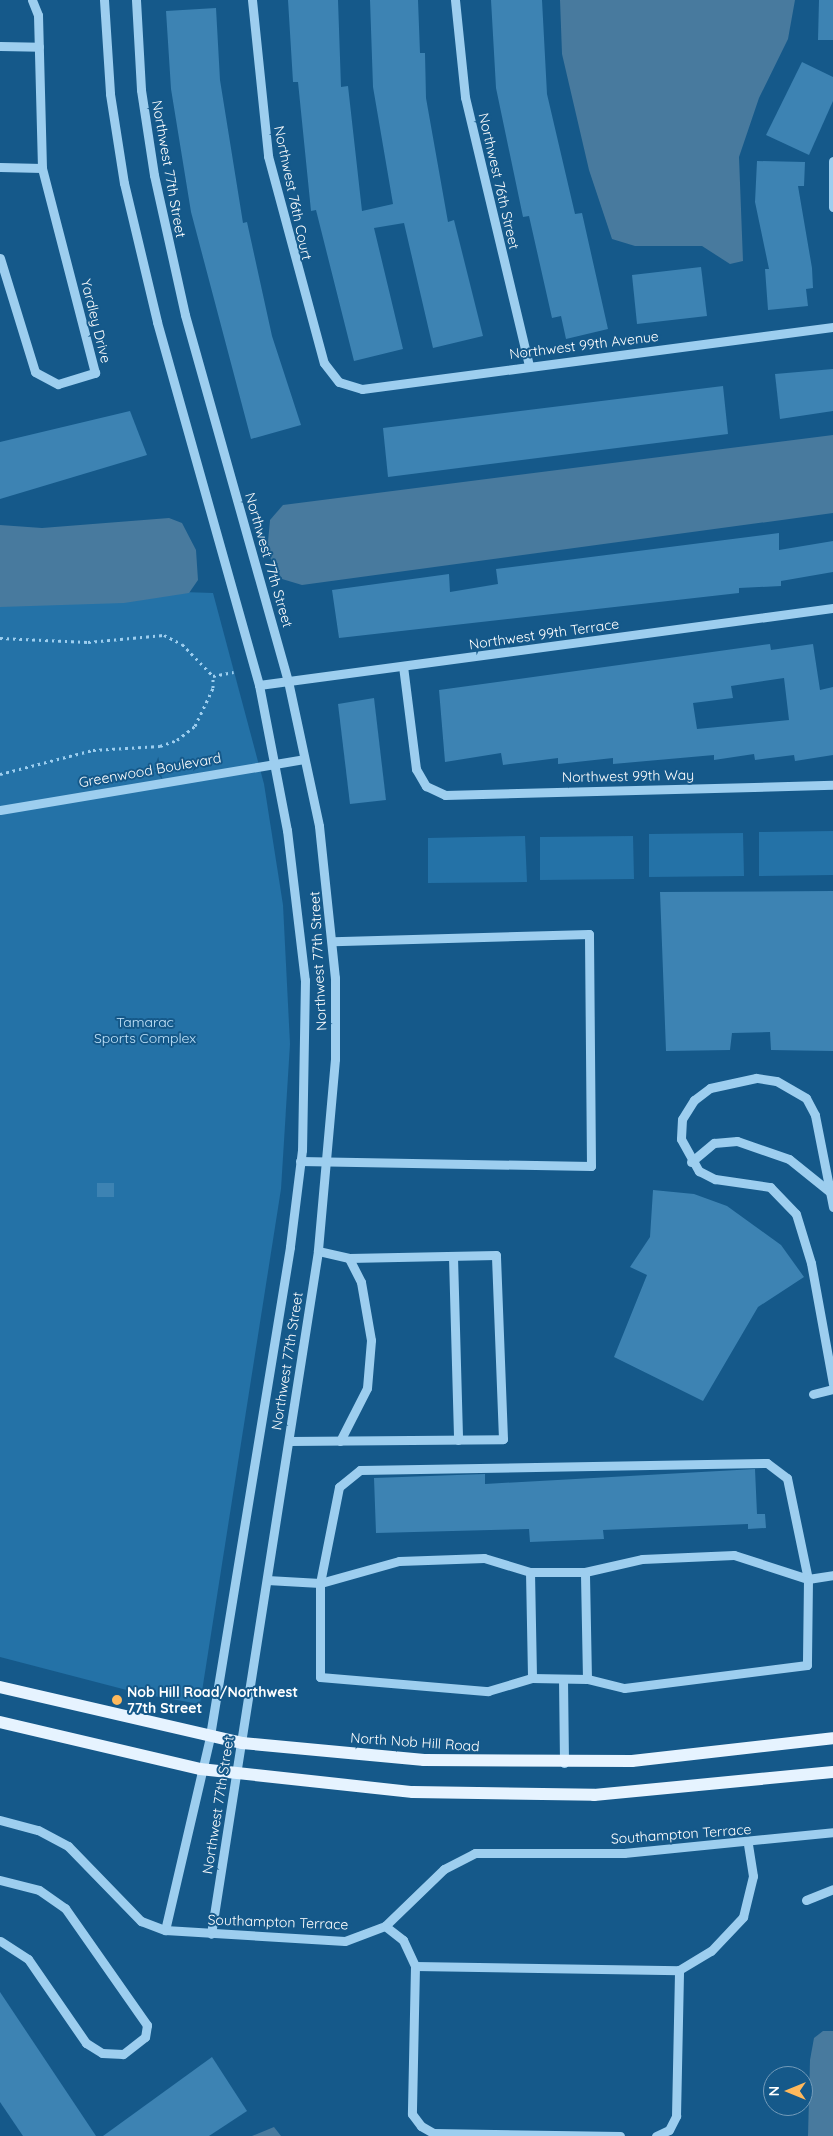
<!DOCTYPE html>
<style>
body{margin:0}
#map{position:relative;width:833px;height:2136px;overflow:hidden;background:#15598a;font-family:Quicksand,sans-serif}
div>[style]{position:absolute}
.green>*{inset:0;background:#2472a7}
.water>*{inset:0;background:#487a9e}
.building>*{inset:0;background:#3d83b3}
.path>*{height:3px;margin-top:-1.5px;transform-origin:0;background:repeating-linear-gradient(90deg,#9dceef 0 2.5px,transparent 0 6.5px)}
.minor>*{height:9px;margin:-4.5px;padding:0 4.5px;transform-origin:4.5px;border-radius:4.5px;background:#9dceef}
.major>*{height:12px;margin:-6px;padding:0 6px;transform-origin:6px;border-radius:6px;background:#e6f3ff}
.dots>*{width:14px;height:14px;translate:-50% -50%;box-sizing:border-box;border:2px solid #15598a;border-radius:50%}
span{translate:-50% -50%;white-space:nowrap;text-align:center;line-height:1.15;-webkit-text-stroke:4px #15598a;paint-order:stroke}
.street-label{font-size:14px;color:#fff}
.park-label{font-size:14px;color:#c4e5fb}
.poi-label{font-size:14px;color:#fff;font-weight:700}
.left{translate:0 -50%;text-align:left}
.north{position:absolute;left:763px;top:2066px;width:50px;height:50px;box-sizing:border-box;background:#15598a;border:1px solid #739bb9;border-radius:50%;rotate:270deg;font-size:14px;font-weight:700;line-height:20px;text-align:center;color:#fff}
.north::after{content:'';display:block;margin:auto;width:18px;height:22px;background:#ffb95c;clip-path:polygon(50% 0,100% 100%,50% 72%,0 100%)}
</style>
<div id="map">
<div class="green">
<i style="clip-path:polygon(183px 592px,213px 593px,264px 784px,283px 905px,290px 1044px,281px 1189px,200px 1704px,142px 1694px,0 1657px,0 600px)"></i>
<i style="clip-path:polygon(833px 831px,833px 875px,759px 876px,759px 832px)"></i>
<i style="clip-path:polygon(743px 833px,744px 876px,649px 877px,649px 834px)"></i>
<i style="clip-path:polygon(525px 836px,527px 882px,428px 883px,428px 838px)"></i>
<i style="clip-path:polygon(633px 836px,634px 879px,540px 880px,540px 837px)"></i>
</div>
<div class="water">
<i style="clip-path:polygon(560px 0,795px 0,788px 39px,759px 98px,739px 157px,743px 261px,730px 264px,702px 246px,635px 246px,612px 239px,589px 170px,562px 54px)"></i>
<i style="clip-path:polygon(833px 435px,833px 513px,302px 585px,282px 579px,267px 552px,270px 520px,283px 505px)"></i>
<i style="clip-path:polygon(169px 518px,182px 523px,196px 550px,198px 580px,189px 593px,124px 603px,0 607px,0 525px,42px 528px)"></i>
<i style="clip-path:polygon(823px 2031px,833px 2031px,833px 2136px,808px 2136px,810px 2060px,814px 2038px)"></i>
<i style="clip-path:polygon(274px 2127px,281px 2136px,252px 2136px)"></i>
</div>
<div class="building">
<i style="clip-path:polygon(288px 0,338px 0,341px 87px,348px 86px,362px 211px,393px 204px,373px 87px,370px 0,418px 0,420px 53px,425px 53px,426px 98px,448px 222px,454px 220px,483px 336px,433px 348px,404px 223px,374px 228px,403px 349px,354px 361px,316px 210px,311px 211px,298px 82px,293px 82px)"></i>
<i style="clip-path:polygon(491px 0,542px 0,547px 94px,575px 214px,582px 213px,608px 329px,566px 339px,561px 316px,552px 318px,529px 216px,523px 217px,496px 88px)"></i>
<i style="clip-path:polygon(819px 0,833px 0,833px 40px,818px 40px)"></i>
<i style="clip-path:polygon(216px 8px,220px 80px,243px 223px,247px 222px,272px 336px,301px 425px,251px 439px,191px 212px,171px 89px,166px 11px)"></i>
<i style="clip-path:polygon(802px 62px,833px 77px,833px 101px,809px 155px,766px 135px)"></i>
<i style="clip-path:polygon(757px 161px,805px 162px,804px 186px,798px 186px,812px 268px,813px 288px,806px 289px,808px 306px,768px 310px,765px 269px,769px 269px,755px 202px)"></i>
<i style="clip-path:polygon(701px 267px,707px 316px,637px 324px,632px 275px)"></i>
<i style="clip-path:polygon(833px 369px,833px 411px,780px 419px,775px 374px)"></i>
<i style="clip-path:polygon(723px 386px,728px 434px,388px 477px,383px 428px)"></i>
<i style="clip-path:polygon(130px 411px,147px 455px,0 499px,0 442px)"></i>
<i style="clip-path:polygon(779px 533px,779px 550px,833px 541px,833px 572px,781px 581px,781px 586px,739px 588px,739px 593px,339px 638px,332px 590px,449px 574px,450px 592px,498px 584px,496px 569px)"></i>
<i style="clip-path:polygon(evenodd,770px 644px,771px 650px,813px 644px,820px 690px,833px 687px,833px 755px,795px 761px,794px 755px,755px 760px,754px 754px,714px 760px,714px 755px,613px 764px,613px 758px,558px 764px,558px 758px,503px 765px,501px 753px,445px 762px,439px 690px,770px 644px,784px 678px,789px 720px,697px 729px,693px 703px,733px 698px,731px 686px,784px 678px)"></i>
<i style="clip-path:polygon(374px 698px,386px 800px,350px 804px,338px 704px)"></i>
<i style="clip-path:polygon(833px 891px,833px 1051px,771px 1050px,770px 1032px,732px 1033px,730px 1050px,666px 1051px,660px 892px)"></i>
<i style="clip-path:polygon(97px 1183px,114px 1183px,114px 1197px,97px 1197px)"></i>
<i style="clip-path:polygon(653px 1190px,694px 1194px,727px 1206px,781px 1245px,804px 1277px,758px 1307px,703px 1401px,614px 1357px,647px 1275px,630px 1267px,650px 1237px)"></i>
<i style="clip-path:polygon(755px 1469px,757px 1514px,765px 1514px,766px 1528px,748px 1529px,748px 1524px,603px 1530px,604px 1539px,530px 1542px,529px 1529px,376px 1533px,374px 1478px,485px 1474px,485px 1484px)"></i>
<i style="clip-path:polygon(0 1992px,96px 2136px,23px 2136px,0 2102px)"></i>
<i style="clip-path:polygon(212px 2057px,247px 2111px,209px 2136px,103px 2136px)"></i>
</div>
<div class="path">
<i style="left:0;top:638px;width:88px;rotate:2.6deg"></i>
<i style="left:88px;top:642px;width:76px;rotate:-5.3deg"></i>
<i style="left:164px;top:635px;width:20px;rotate:27deg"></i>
<i style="left:182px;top:644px;width:45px;rotate:45.9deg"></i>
<i style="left:213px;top:676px;width:21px;rotate:-11deg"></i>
<i style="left:0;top:774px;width:96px;rotate:-14.5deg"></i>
<i style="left:93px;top:750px;width:67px;rotate:-3.4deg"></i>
<i style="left:160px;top:746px;width:18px;rotate:-19deg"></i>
<i style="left:177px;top:740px;width:23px;rotate:-38deg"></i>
<i style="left:195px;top:726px;width:42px;rotate:-64.7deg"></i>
<i style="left:213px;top:688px;width:12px;rotate:-90deg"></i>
</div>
<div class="minor">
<i style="left:104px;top:0;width:94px;rotate:86.3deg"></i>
<i style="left:110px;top:94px;width:90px;rotate:81.1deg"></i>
<i style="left:124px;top:183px;width:143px;rotate:76.6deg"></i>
<i style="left:157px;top:322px;width:377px;rotate:74.3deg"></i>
<i style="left:259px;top:685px;width:148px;rotate:79.1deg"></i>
<i style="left:287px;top:830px;width:151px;rotate:83.2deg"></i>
<i style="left:305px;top:980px;width:170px;rotate:91deg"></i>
<i style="left:302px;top:1150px;width:98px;rotate:97.1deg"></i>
<i style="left:290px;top:1247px;width:496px;rotate:99.3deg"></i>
<i style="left:210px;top:1737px;width:198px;rotate:103.1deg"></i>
<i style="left:136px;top:0;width:90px;rotate:86.8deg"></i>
<i style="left:141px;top:90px;width:86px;rotate:81.3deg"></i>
<i style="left:154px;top:175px;width:143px;rotate:77.5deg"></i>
<i style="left:185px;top:315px;width:380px;rotate:74.3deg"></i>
<i style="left:288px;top:681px;width:148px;rotate:77.9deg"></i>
<i style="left:319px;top:826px;width:153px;rotate:84deg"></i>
<i style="left:335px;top:978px;width:81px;rotate:90deg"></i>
<i style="left:335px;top:1059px;width:193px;rotate:95.1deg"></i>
<i style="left:318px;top:1251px;width:691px;rotate:98.9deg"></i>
<i style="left:252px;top:0;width:157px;rotate:84.1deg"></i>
<i style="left:268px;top:156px;width:214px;rotate:74.9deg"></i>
<i style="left:324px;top:363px;width:24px;rotate:52deg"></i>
<i style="left:339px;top:382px;width:24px;rotate:17deg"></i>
<i style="left:362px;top:389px;width:475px;rotate:-7.5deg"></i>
<i style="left:455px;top:0;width:98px;rotate:84.1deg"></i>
<i style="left:465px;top:97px;width:277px;rotate:76.6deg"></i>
<i style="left:0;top:46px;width:39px;rotate:1deg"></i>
<i style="left:833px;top:161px;width:46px;rotate:90deg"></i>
<i style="left:0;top:167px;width:42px;rotate:1.4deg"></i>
<i style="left:0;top:258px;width:119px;rotate:72.9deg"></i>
<i style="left:35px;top:372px;width:26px;rotate:28deg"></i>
<i style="left:58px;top:384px;width:39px;rotate:-17deg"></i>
<i style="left:95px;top:373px;width:212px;rotate:-104.5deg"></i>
<i style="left:42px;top:168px;width:153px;rotate:-91.5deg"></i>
<i style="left:38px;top:15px;width:16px;rotate:-112deg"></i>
<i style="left:403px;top:666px;width:104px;rotate:82.8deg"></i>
<i style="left:416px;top:769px;width:20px;rotate:60deg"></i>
<i style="left:426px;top:786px;width:21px;rotate:25deg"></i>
<i style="left:445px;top:795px;width:388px;rotate:-1.5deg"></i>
<i style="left:259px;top:685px;width:579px;rotate:-7.64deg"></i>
<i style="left:0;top:810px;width:308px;rotate:-9.5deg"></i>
<i style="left:300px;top:1161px;width:291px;rotate:1deg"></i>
<i style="left:591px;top:1166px;width:232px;rotate:-90.5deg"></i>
<i style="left:589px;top:934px;width:256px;rotate:178.4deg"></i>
<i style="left:691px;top:1162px;width:30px;rotate:-40deg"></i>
<i style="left:714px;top:1143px;width:23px;rotate:-5deg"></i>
<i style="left:737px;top:1141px;width:55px;rotate:19.1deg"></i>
<i style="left:789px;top:1159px;width:53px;rotate:38.8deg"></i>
<i style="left:833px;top:1207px;width:94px;rotate:-101.1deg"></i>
<i style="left:815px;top:1115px;width:19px;rotate:-118deg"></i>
<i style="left:806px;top:1098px;width:34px;rotate:-150deg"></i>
<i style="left:776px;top:1081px;width:20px;rotate:-171deg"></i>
<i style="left:756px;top:1078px;width:47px;rotate:167.7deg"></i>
<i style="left:710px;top:1088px;width:20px;rotate:143deg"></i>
<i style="left:694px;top:1100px;width:22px;rotate:122deg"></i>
<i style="left:682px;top:1119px;width:20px;rotate:93deg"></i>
<i style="left:681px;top:1139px;width:37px;rotate:61deg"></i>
<i style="left:699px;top:1171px;width:18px;rotate:27deg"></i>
<i style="left:715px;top:1179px;width:56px;rotate:8.3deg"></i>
<i style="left:770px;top:1187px;width:37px;rotate:46deg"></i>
<i style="left:796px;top:1214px;width:51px;rotate:73deg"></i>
<i style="left:811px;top:1263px;width:123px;rotate:79.7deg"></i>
<i style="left:453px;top:1257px;width:183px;rotate:88.4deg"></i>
<i style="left:813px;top:1394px;width:21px;rotate:-14deg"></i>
<i style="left:289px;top:1441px;width:214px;rotate:-0.5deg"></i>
<i style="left:503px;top:1439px;width:184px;rotate:-92.2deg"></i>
<i style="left:496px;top:1255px;width:147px;rotate:178.8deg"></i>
<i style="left:349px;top:1258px;width:32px;rotate:-167deg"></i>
<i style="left:340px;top:1441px;width:59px;rotate:-63deg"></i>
<i style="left:367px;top:1388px;width:48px;rotate:-85.2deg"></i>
<i style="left:371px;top:1340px;width:59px;rotate:-99.8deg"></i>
<i style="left:361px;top:1282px;width:27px;rotate:-117deg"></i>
<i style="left:734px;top:1555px;width:78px;rotate:18deg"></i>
<i style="left:808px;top:1579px;width:86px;rotate:90.7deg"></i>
<i style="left:807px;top:1665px;width:184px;rotate:172.8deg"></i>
<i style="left:624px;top:1688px;width:38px;rotate:-166deg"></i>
<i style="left:587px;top:1679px;width:107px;rotate:-91.1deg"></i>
<i style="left:585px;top:1572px;width:58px;rotate:-12.8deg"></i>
<i style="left:642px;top:1559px;width:92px;rotate:-2.5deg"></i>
<i style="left:530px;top:1572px;width:106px;rotate:88.9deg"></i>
<i style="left:585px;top:1572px;width:55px;rotate:180deg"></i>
<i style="left:530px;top:1572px;width:48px;rotate:-163.1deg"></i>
<i style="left:484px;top:1558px;width:85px;rotate:178deg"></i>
<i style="left:399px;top:1561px;width:82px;rotate:164.4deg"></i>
<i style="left:320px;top:1583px;width:94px;rotate:90deg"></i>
<i style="left:320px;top:1677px;width:169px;rotate:4.8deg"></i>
<i style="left:488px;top:1691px;width:46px;rotate:-16.5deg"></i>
<i style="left:532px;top:1678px;width:55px;rotate:1deg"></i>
<i style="left:267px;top:1580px;width:53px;rotate:3.2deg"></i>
<i style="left:320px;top:1583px;width:98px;rotate:-78.8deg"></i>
<i style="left:339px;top:1487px;width:27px;rotate:-39deg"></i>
<i style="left:360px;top:1470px;width:407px;rotate:-1deg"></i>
<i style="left:767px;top:1463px;width:25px;rotate:37deg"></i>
<i style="left:787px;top:1478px;width:103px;rotate:78.3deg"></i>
<i style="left:808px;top:1579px;width:25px;rotate:-9deg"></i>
<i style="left:563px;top:1679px;width:84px;rotate:89.3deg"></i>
<i style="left:0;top:1820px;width:39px;rotate:15deg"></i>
<i style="left:38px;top:1830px;width:34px;rotate:28deg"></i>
<i style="left:68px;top:1846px;width:105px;rotate:45.8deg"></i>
<i style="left:141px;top:1921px;width:26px;rotate:21deg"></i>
<i style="left:165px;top:1930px;width:180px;rotate:3.5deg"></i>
<i style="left:345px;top:1941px;width:43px;rotate:-20.6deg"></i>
<i style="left:385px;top:1926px;width:82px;rotate:-44deg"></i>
<i style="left:444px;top:1869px;width:35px;rotate:-27deg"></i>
<i style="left:475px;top:1853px;width:149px"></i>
<i style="left:624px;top:1853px;width:210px;rotate:-5.7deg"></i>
<i style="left:0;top:1880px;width:40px;rotate:14.4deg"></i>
<i style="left:39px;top:1890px;width:32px;rotate:35deg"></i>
<i style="left:65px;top:1908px;width:143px;rotate:55deg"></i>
<i style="left:147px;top:2025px;width:12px;rotate:99deg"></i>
<i style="left:145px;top:2037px;width:28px;rotate:142deg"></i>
<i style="left:123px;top:2054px;width:21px;rotate:-177deg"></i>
<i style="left:102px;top:2053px;width:19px;rotate:-148deg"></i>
<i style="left:86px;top:2043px;width:102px;rotate:-124.6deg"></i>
<i style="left:28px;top:1959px;width:33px;rotate:-147deg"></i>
<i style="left:806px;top:1900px;width:29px;rotate:-22deg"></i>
<i style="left:385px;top:1926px;width:23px;rotate:38deg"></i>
<i style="left:403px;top:1940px;width:29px;rotate:65deg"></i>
<i style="left:415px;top:1966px;width:264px;rotate:0.9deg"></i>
<i style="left:679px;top:1970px;width:37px;rotate:-31deg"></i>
<i style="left:711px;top:1951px;width:47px;rotate:-46.7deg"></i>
<i style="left:743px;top:1917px;width:42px;rotate:-76.3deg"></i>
<i style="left:753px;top:1876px;width:33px;rotate:-99deg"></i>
<i style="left:415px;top:1966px;width:148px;rotate:91.2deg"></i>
<i style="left:412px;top:2114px;width:15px;rotate:53deg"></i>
<i style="left:421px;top:2126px;width:14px;rotate:30deg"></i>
<i style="left:433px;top:2133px;width:187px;rotate:0.9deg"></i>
<i style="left:656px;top:2136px;width:14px;rotate:-25deg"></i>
<i style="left:669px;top:2130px;width:16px;rotate:-63deg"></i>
<i style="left:676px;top:2116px;width:146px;rotate:-88.8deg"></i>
</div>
<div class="major">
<i style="left:0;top:1687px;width:248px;rotate:13deg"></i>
<i style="left:242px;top:1743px;width:183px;rotate:5.3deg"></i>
<i style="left:424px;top:1760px;width:208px;rotate:0.3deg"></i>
<i style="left:632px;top:1761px;width:202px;rotate:-6.5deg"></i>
<i style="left:0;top:1722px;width:205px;rotate:13.2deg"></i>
<i style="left:200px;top:1769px;width:214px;rotate:6.2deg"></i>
<i style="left:413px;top:1792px;width:181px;rotate:0.9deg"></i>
<i style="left:594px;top:1795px;width:240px;rotate:-5.5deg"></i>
</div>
<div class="dots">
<i style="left:117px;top:1700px;background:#ffb95c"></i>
</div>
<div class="street-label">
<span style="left:169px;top:169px;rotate:80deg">Northwest 77th Street</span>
<span style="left:499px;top:181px;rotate:77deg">Northwest 76th Street</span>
<span style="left:293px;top:193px;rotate:78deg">Northwest 76th Court</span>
<span style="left:96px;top:321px;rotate:76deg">Yardley Drive</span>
<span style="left:584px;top:345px;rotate:-7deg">Northwest 99th Avenue</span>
<span style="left:269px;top:560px;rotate:74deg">Northwest 77th Street</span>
<span style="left:544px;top:634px;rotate:-8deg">Northwest 99th Terrace</span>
<span style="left:150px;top:770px;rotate:-10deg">Greenwood Boulevard</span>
<span style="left:628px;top:776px;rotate:-1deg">Northwest 99th Way</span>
<span style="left:318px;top:961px;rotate:-93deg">Northwest 77th Street</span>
<span style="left:287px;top:1361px;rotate:-81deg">Northwest 77th Street</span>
<span style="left:415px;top:1742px;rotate:4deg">North Nob Hill Road</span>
<span style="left:218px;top:1805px;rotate:-81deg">Northwest 77th Street</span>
<span style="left:681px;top:1834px;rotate:-4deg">Southampton Terrace</span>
<span style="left:278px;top:1922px;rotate:2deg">Southampton Terrace</span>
</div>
<div class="park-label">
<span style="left:145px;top:1030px">Tamarac<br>Sports Complex</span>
</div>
<div class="poi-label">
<span class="left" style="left:127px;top:1700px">Nob Hill Road/Northwest<br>77th Street</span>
</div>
<div class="north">N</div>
</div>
